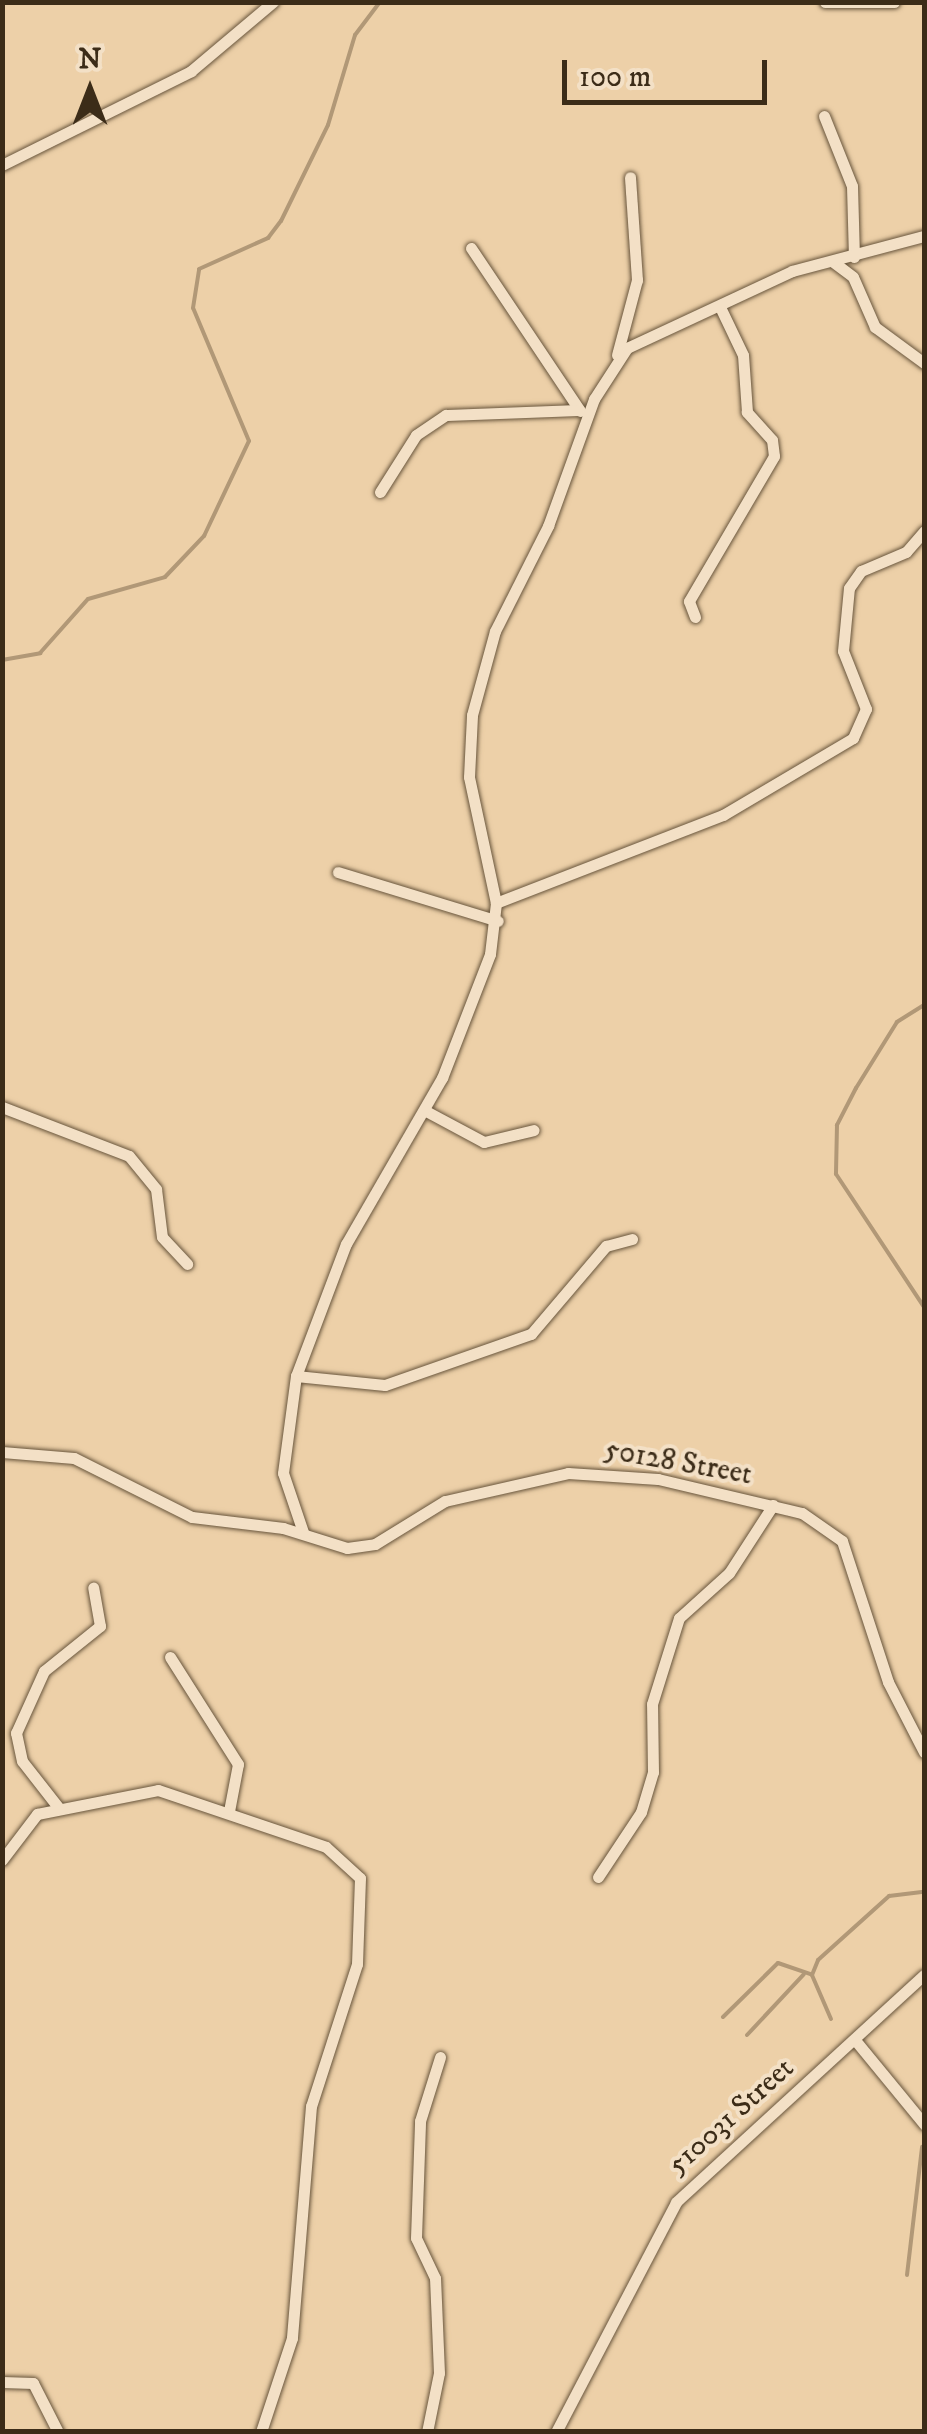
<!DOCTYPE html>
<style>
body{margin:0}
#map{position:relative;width:927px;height:2434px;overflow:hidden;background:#edd0a8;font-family:"IM FELL DW Pica",serif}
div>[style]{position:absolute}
.stream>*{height:4px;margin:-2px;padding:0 2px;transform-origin:2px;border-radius:2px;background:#b19877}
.roads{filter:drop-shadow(0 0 2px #68553c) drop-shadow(0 0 2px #68553c)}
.street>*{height:11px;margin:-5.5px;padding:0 5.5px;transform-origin:5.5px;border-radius:5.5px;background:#f3e0c6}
span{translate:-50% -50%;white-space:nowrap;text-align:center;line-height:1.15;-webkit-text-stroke:8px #f3e0c6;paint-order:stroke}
.street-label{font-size:30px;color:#3c2c18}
.frame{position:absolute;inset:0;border:5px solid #3c2c18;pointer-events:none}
.north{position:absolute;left:40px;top:40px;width:100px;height:100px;-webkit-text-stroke:8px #f3e0c6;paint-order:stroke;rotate:0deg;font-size:28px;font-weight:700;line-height:40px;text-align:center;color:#3c2c18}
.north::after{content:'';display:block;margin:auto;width:35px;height:45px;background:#3c2c18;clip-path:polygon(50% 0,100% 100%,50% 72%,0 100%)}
.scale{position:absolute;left:562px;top:60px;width:205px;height:45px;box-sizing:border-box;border:5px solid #3c2c18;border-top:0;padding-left:12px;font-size:30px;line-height:35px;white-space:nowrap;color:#3c2c18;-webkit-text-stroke:8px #f3e0c6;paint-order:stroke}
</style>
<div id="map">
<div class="stream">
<i style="left:2px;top:660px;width:39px;rotate:-10deg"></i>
<i style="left:40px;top:653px;width:72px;rotate:-48.4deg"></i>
<i style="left:88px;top:599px;width:80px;rotate:-15.9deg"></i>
<i style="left:165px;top:577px;width:57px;rotate:-46.4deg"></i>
<i style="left:204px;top:536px;width:105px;rotate:-64.7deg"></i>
<i style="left:249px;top:441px;width:144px;rotate:-112.8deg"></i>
<i style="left:193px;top:308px;width:39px;rotate:-81deg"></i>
<i style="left:199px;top:269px;width:76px;rotate:-24.2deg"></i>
<i style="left:268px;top:238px;width:21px;rotate:-53deg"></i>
<i style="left:281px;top:221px;width:107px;rotate:-63.9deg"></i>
<i style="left:328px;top:125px;width:94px;rotate:-73.3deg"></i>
<i style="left:355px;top:35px;width:41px;rotate:-52.9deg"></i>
<i style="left:924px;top:1005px;width:32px;rotate:148deg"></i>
<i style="left:897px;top:1022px;width:78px;rotate:121.8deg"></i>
<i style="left:856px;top:1088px;width:42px;rotate:117.2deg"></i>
<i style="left:837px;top:1125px;width:49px;rotate:91.2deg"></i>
<i style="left:836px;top:1174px;width:159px;rotate:56.5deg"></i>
<i style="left:723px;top:2017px;width:77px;rotate:-44.5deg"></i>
<i style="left:778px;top:1963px;width:36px;rotate:19deg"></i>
<i style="left:831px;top:2019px;width:48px;rotate:-113.4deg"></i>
<i style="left:812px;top:1975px;width:16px;rotate:-68deg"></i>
<i style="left:818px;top:1960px;width:96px;rotate:-42deg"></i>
<i style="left:889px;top:1896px;width:35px;rotate:-7deg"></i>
<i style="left:747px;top:2035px;width:83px;rotate:-46.9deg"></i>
<i style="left:907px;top:2275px;width:129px;rotate:-83.3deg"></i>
</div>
<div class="roads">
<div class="street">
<i style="left:825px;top:2px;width:69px"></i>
<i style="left:824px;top:116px;width:75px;rotate:68.2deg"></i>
<i style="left:852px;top:186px;width:71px;rotate:88.4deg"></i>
<i style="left:2px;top:165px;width:211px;rotate:-26.4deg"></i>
<i style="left:191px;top:71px;width:107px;rotate:-40.1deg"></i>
<i style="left:471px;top:248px;width:196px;rotate:56.2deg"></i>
<i style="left:832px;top:261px;width:26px;rotate:37deg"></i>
<i style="left:853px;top:277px;width:55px;rotate:66.3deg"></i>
<i style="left:875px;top:327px;width:61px;rotate:36.3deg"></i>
<i style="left:617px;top:355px;width:78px;rotate:-75.1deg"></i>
<i style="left:637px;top:280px;width:103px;rotate:-93.9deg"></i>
<i style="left:380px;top:492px;width:67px;rotate:-57.7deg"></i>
<i style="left:416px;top:435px;width:36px;rotate:-34deg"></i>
<i style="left:446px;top:415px;width:133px;rotate:-2.2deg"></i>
<i style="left:695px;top:617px;width:17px;rotate:-111deg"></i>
<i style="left:689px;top:601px;width:168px;rotate:-59.6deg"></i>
<i style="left:774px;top:456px;width:16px;rotate:-97deg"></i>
<i style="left:772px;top:440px;width:38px;rotate:-132deg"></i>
<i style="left:747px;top:412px;width:57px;rotate:-94deg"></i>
<i style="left:743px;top:355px;width:53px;rotate:-115.6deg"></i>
<i style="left:338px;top:872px;width:167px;rotate:17deg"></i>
<i style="left:496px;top:903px;width:243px;rotate:-21.2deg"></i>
<i style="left:723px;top:815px;width:151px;rotate:-30.6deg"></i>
<i style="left:853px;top:738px;width:32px;rotate:-66deg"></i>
<i style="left:866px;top:709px;width:62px;rotate:-111.6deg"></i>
<i style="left:843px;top:651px;width:63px;rotate:-84.6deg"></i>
<i style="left:849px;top:588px;width:21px;rotate:-55deg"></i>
<i style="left:861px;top:571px;width:49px;rotate:-22.9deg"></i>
<i style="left:906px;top:552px;width:28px;rotate:-49deg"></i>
<i style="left:2px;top:1107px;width:136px;rotate:21.1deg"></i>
<i style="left:129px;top:1156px;width:43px;rotate:50.7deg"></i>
<i style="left:156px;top:1189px;width:48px;rotate:82.9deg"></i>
<i style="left:162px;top:1237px;width:37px;rotate:47deg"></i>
<i style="left:424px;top:1110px;width:68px;rotate:28.1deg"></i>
<i style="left:484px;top:1142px;width:51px;rotate:-13.5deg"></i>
<i style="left:296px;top:1376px;width:89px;rotate:5.8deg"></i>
<i style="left:385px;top:1385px;width:155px;rotate:-19.3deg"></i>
<i style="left:531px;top:1334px;width:116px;rotate:-49.6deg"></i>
<i style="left:606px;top:1246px;width:27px;rotate:-15deg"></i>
<i style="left:2px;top:1452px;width:72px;rotate:4.8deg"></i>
<i style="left:74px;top:1458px;width:132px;rotate:26.6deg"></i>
<i style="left:192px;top:1517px;width:92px;rotate:6.9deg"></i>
<i style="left:283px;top:1528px;width:67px;rotate:17.4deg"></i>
<i style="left:347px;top:1548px;width:28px;rotate:-8deg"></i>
<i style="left:375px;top:1544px;width:82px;rotate:-31.6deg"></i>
<i style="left:445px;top:1501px;width:126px;rotate:-12.8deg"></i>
<i style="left:568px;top:1473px;width:90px;rotate:3.8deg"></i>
<i style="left:658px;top:1479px;width:148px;rotate:13.3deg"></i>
<i style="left:802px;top:1513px;width:49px;rotate:35deg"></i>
<i style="left:842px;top:1541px;width:148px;rotate:71.9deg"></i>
<i style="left:888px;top:1682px;width:79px;rotate:62.8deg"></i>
<i style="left:303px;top:1532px;width:62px;rotate:-108.7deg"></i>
<i style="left:283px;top:1473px;width:98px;rotate:-82.4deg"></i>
<i style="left:296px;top:1376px;width:141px;rotate:-69.3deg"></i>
<i style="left:346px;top:1244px;width:192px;rotate:-60deg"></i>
<i style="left:442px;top:1078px;width:133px;rotate:-68.8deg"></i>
<i style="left:490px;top:954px;width:51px;rotate:-83.3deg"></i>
<i style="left:496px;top:903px;width:129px;rotate:-102.1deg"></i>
<i style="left:469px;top:777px;width:62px;rotate:-87.2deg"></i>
<i style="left:472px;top:715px;width:87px;rotate:-74.7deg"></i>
<i style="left:495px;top:631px;width:118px;rotate:-63.2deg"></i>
<i style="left:548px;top:526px;width:135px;rotate:-70.1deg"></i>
<i style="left:594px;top:399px;width:61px;rotate:-57.1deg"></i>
<i style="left:627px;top:348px;width:182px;rotate:-25deg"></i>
<i style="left:792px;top:271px;width:137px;rotate:-14.9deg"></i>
<i style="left:170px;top:1657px;width:127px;rotate:57.6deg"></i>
<i style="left:238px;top:1764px;width:48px;rotate:100.8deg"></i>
<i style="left:58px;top:1807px;width:58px;rotate:-128deg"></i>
<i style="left:22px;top:1761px;width:29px;rotate:-102deg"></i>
<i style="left:16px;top:1733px;width:68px;rotate:-65.7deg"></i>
<i style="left:44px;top:1671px;width:72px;rotate:-38.8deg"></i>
<i style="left:100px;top:1626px;width:39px;rotate:-100deg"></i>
<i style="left:2px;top:1860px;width:58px;rotate:-52.7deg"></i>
<i style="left:37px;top:1814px;width:123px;rotate:-11.2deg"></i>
<i style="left:158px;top:1790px;width:177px;rotate:18.7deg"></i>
<i style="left:326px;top:1847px;width:46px;rotate:42.4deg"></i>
<i style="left:360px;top:1878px;width:86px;rotate:92deg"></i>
<i style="left:357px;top:1964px;width:149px;rotate:107.9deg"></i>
<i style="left:311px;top:2106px;width:233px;rotate:94.7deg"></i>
<i style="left:292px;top:2338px;width:99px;rotate:108.3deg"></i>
<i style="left:598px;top:1877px;width:78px;rotate:-56.5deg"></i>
<i style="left:641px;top:1812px;width:42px;rotate:-73.3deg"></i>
<i style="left:653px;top:1772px;width:68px;rotate:-90.8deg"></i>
<i style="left:652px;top:1704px;width:90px;rotate:-72.6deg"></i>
<i style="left:679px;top:1618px;width:67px;rotate:-42deg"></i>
<i style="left:729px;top:1573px;width:81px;rotate:-57.1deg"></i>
<i style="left:855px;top:2040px;width:109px;rotate:50.6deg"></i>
<i style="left:2px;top:2382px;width:31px;rotate:2deg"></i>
<i style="left:33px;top:2383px;width:55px;rotate:63deg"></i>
<i style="left:427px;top:2432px;width:60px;rotate:-78.5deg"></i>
<i style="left:439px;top:2373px;width:95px;rotate:-92.4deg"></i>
<i style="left:435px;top:2278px;width:44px;rotate:-115.4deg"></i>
<i style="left:416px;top:2238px;width:117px;rotate:-88deg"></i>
<i style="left:420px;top:2121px;width:67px;rotate:-72.6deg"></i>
<i style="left:556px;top:2432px;width:259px;rotate:-62.4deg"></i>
<i style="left:676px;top:2202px;width:336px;rotate:-42.5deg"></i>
</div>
</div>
<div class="street-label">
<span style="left:678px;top:1463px;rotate:10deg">50128 Street</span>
<span style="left:731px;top:2117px;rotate:-42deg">510031 Street</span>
</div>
<div class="frame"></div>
<div class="north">N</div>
<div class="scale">100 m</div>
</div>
